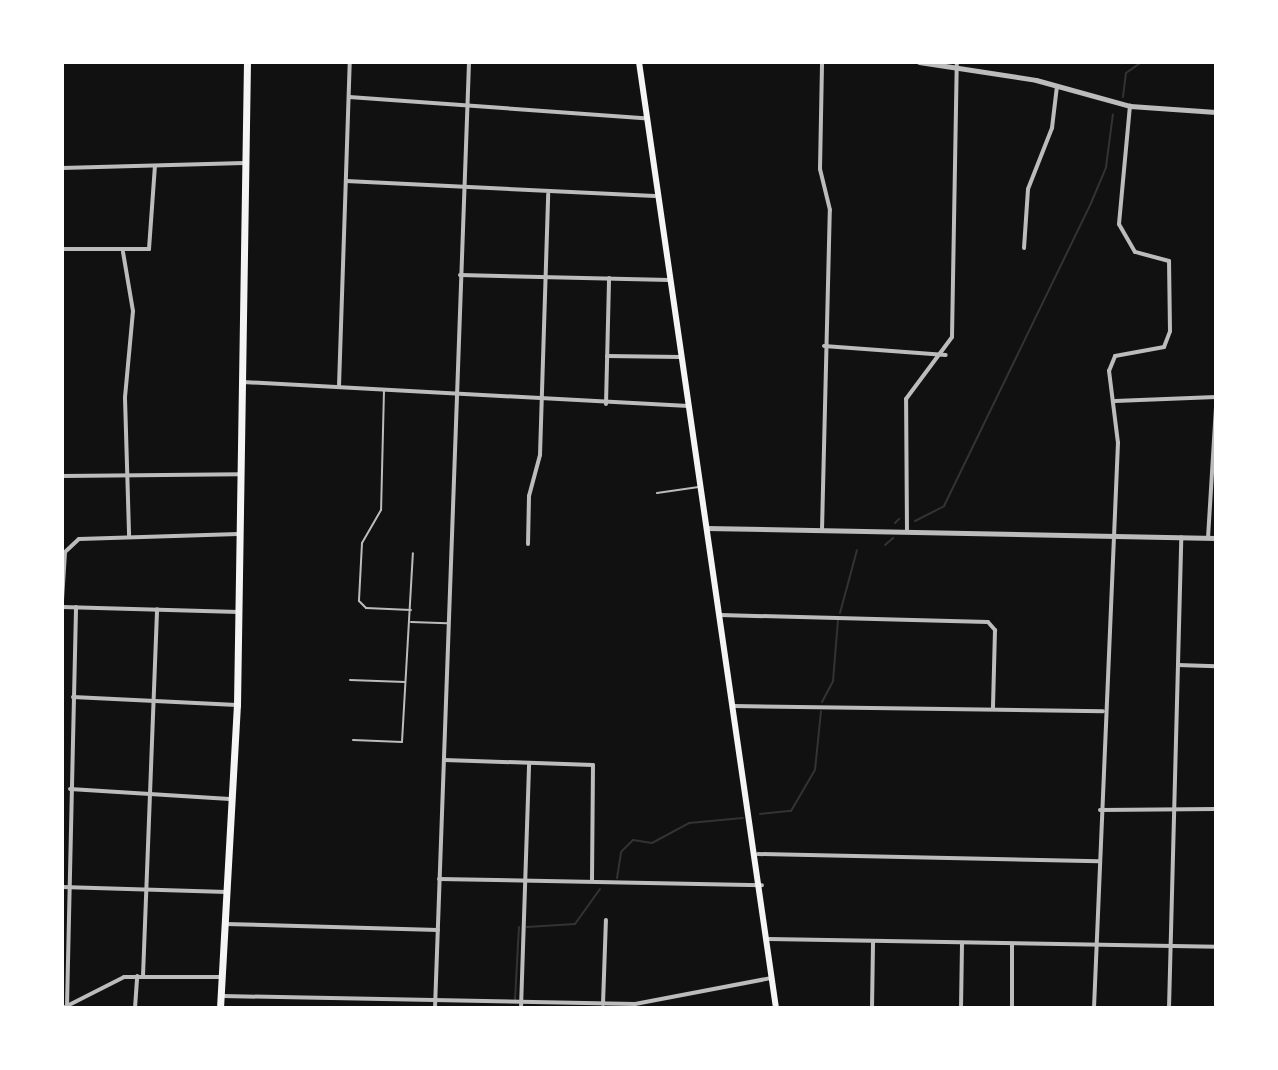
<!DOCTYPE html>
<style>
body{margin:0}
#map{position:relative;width:1278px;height:1070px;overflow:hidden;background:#111;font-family:"Fira Sans",sans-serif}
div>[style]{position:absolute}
.stream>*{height:2px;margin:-1px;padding:0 1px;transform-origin:1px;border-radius:1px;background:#333}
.service>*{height:2px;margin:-1px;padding:0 1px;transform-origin:1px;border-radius:1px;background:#bcbcbc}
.minor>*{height:4px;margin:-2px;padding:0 2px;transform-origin:2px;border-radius:2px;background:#bcbcbc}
.tertiary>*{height:5px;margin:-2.5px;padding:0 2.5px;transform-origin:2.5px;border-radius:2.5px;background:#bcbcbc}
.secondary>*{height:6px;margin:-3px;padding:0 3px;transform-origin:3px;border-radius:3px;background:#f5f5f5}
.trunk>*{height:7px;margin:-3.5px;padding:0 3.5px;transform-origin:3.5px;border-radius:3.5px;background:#f5f5f5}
span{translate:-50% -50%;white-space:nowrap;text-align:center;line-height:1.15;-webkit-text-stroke:6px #fff;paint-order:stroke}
.frame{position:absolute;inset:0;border:64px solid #fff;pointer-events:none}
</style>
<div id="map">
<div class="stream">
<i style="left:1123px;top:97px;width:24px;rotate:-83deg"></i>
<i style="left:1126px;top:73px;width:19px;rotate:-35deg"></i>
<i style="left:915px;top:521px;width:33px;rotate:-27deg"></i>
<i style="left:944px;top:506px;width:337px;rotate:-64.1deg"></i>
<i style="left:1091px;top:203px;width:39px;rotate:-67deg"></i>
<i style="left:1106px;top:167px;width:53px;rotate:-82.5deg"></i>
<i style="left:895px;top:523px;width:6px;rotate:-45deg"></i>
<i style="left:885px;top:545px;width:11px;rotate:-41deg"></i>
<i style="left:840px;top:613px;width:65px;rotate:-74.9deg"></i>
<i style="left:822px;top:702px;width:24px;rotate:-62deg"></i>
<i style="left:833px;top:681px;width:61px;rotate:-85.3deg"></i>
<i style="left:760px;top:814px;width:31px;rotate:-6deg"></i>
<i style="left:791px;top:811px;width:48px;rotate:-59.7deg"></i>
<i style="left:815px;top:770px;width:59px;rotate:-84.2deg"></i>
<i style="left:617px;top:878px;width:26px;rotate:-81deg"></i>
<i style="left:621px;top:852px;width:17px;rotate:-45deg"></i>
<i style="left:633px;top:840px;width:19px;rotate:9deg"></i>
<i style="left:652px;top:843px;width:42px;rotate:-28.4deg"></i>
<i style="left:689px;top:823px;width:54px;rotate:-5.3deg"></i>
<i style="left:527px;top:927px;width:48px;rotate:-3.6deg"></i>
<i style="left:575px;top:924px;width:43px;rotate:-54.5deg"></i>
<i style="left:515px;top:1000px;width:73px;rotate:-86.9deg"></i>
</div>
<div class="service">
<i style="left:384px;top:390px;width:120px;rotate:91.4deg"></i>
<i style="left:381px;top:510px;width:38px;rotate:120deg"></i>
<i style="left:362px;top:543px;width:58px;rotate:93deg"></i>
<i style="left:359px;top:601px;width:10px;rotate:45deg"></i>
<i style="left:366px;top:608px;width:45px;rotate:2.5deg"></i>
<i style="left:657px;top:493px;width:42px;rotate:-8.1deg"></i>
<i style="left:411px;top:622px;width:36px;rotate:2deg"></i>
<i style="left:350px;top:680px;width:55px;rotate:2.1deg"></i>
<i style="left:353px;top:740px;width:49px;rotate:2.3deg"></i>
<i style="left:402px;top:742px;width:189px;rotate:-86.7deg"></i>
</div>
<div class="minor">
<i style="left:349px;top:97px;width:296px;rotate:4.1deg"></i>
<i style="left:62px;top:168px;width:182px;rotate:-1.6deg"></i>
<i style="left:346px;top:181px;width:309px;rotate:2.8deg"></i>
<i style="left:1024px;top:248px;width:59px;rotate:-86.1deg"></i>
<i style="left:1028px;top:189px;width:66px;rotate:-68.5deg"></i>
<i style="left:1052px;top:128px;width:42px;rotate:-83.2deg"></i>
<i style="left:62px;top:249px;width:87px"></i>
<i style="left:149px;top:249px;width:83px;rotate:-85.9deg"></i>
<i style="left:123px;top:252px;width:60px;rotate:80.4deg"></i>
<i style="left:133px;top:311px;width:87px;rotate:95.3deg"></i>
<i style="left:125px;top:398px;width:138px;rotate:88.3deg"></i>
<i style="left:460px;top:275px;width:209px;rotate:1.4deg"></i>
<i style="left:824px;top:346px;width:122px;rotate:4.2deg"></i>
<i style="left:607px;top:356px;width:74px;rotate:0.8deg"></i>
<i style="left:243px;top:382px;width:446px;rotate:3.1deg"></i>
<i style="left:339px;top:386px;width:324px;rotate:-88.1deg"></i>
<i style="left:1115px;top:401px;width:101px;rotate:-2.3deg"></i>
<i style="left:606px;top:404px;width:126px;rotate:-88.6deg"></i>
<i style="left:62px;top:476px;width:178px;rotate:-0.6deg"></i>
<i style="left:822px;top:530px;width:320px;rotate:-88.6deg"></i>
<i style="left:830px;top:210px;width:42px;rotate:-103.7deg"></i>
<i style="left:820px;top:169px;width:107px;rotate:-88.9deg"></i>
<i style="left:907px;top:531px;width:132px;rotate:-90.4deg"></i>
<i style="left:906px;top:399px;width:77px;rotate:-53.4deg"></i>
<i style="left:952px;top:337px;width:275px;rotate:-89deg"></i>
<i style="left:1208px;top:538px;width:130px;rotate:-86.5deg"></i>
<i style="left:528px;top:544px;width:48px;rotate:-88.8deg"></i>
<i style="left:529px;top:496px;width:42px;rotate:-75deg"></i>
<i style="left:540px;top:455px;width:261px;rotate:-88.2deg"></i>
<i style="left:62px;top:600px;width:48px;rotate:-86.4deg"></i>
<i style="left:65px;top:552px;width:19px;rotate:-43deg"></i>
<i style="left:79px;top:539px;width:159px;rotate:-1.8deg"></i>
<i style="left:62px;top:607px;width:177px;rotate:1.6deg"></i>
<i style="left:720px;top:615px;width:268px;rotate:1.5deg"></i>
<i style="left:988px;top:622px;width:11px;rotate:49deg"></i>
<i style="left:995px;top:630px;width:78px;rotate:91.5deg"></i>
<i style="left:1178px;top:665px;width:38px;rotate:2deg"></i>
<i style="left:73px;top:697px;width:164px;rotate:2.8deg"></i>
<i style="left:734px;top:706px;width:369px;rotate:0.8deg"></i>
<i style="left:444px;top:760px;width:149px;rotate:1.9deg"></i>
<i style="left:593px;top:765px;width:116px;rotate:90.5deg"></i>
<i style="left:70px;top:789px;width:160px;rotate:3.6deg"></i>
<i style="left:1100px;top:810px;width:116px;rotate:-0.5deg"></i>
<i style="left:758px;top:854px;width:341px;rotate:1.2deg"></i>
<i style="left:439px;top:879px;width:323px;rotate:1.1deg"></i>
<i style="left:62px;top:887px;width:165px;rotate:1.7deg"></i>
<i style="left:225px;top:924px;width:213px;rotate:1.6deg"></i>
<i style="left:769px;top:939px;width:447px;rotate:1deg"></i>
<i style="left:143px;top:976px;width:367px;rotate:-87.8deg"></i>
<i style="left:223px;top:996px;width:412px;rotate:1.1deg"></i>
<i style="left:635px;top:1004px;width:138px;rotate:-10.8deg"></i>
<i style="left:603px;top:1004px;width:84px;rotate:-88deg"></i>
<i style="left:67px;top:1006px;width:399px;rotate:-88.7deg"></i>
<i style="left:63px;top:1008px;width:68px;rotate:-26.9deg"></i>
<i style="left:124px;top:977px;width:97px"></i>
<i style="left:135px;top:1008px;width:32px;rotate:-86deg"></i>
<i style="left:435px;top:1008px;width:947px;rotate:-87.94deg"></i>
<i style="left:521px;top:1008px;width:244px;rotate:-88.1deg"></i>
<i style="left:872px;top:1008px;width:66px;rotate:-89.1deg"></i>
<i style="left:961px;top:1008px;width:64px;rotate:-89.1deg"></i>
<i style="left:1012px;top:1008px;width:64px;rotate:-90deg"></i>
<i style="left:1094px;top:1008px;width:566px;rotate:-87.57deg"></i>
<i style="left:1118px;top:443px;width:73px;rotate:-97.1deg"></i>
<i style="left:1109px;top:371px;width:16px;rotate:-68deg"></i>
<i style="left:1115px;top:356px;width:50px;rotate:-10.4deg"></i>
<i style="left:1164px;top:347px;width:17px;rotate:-69deg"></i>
<i style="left:1170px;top:331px;width:70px;rotate:-90.8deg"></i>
<i style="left:1169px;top:261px;width:35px;rotate:-165deg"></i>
<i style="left:1135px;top:252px;width:32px;rotate:-120deg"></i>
<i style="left:1119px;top:224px;width:119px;rotate:-84.7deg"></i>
<i style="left:1169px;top:1008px;width:471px;rotate:-88.5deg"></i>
</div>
<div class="tertiary">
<i style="left:919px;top:62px;width:118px;rotate:8.7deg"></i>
<i style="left:1036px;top:80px;width:98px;rotate:15.5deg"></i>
<i style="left:1130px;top:106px;width:86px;rotate:4deg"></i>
<i style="left:706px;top:528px;width:510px;rotate:1.12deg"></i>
</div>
<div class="secondary">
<i style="left:639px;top:62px;width:956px;rotate:81.76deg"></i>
</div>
<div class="trunk">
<i style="left:220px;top:1008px;width:303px;rotate:-86.8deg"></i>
<i style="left:237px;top:705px;width:643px;rotate:-89.11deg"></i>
</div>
<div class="frame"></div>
</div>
